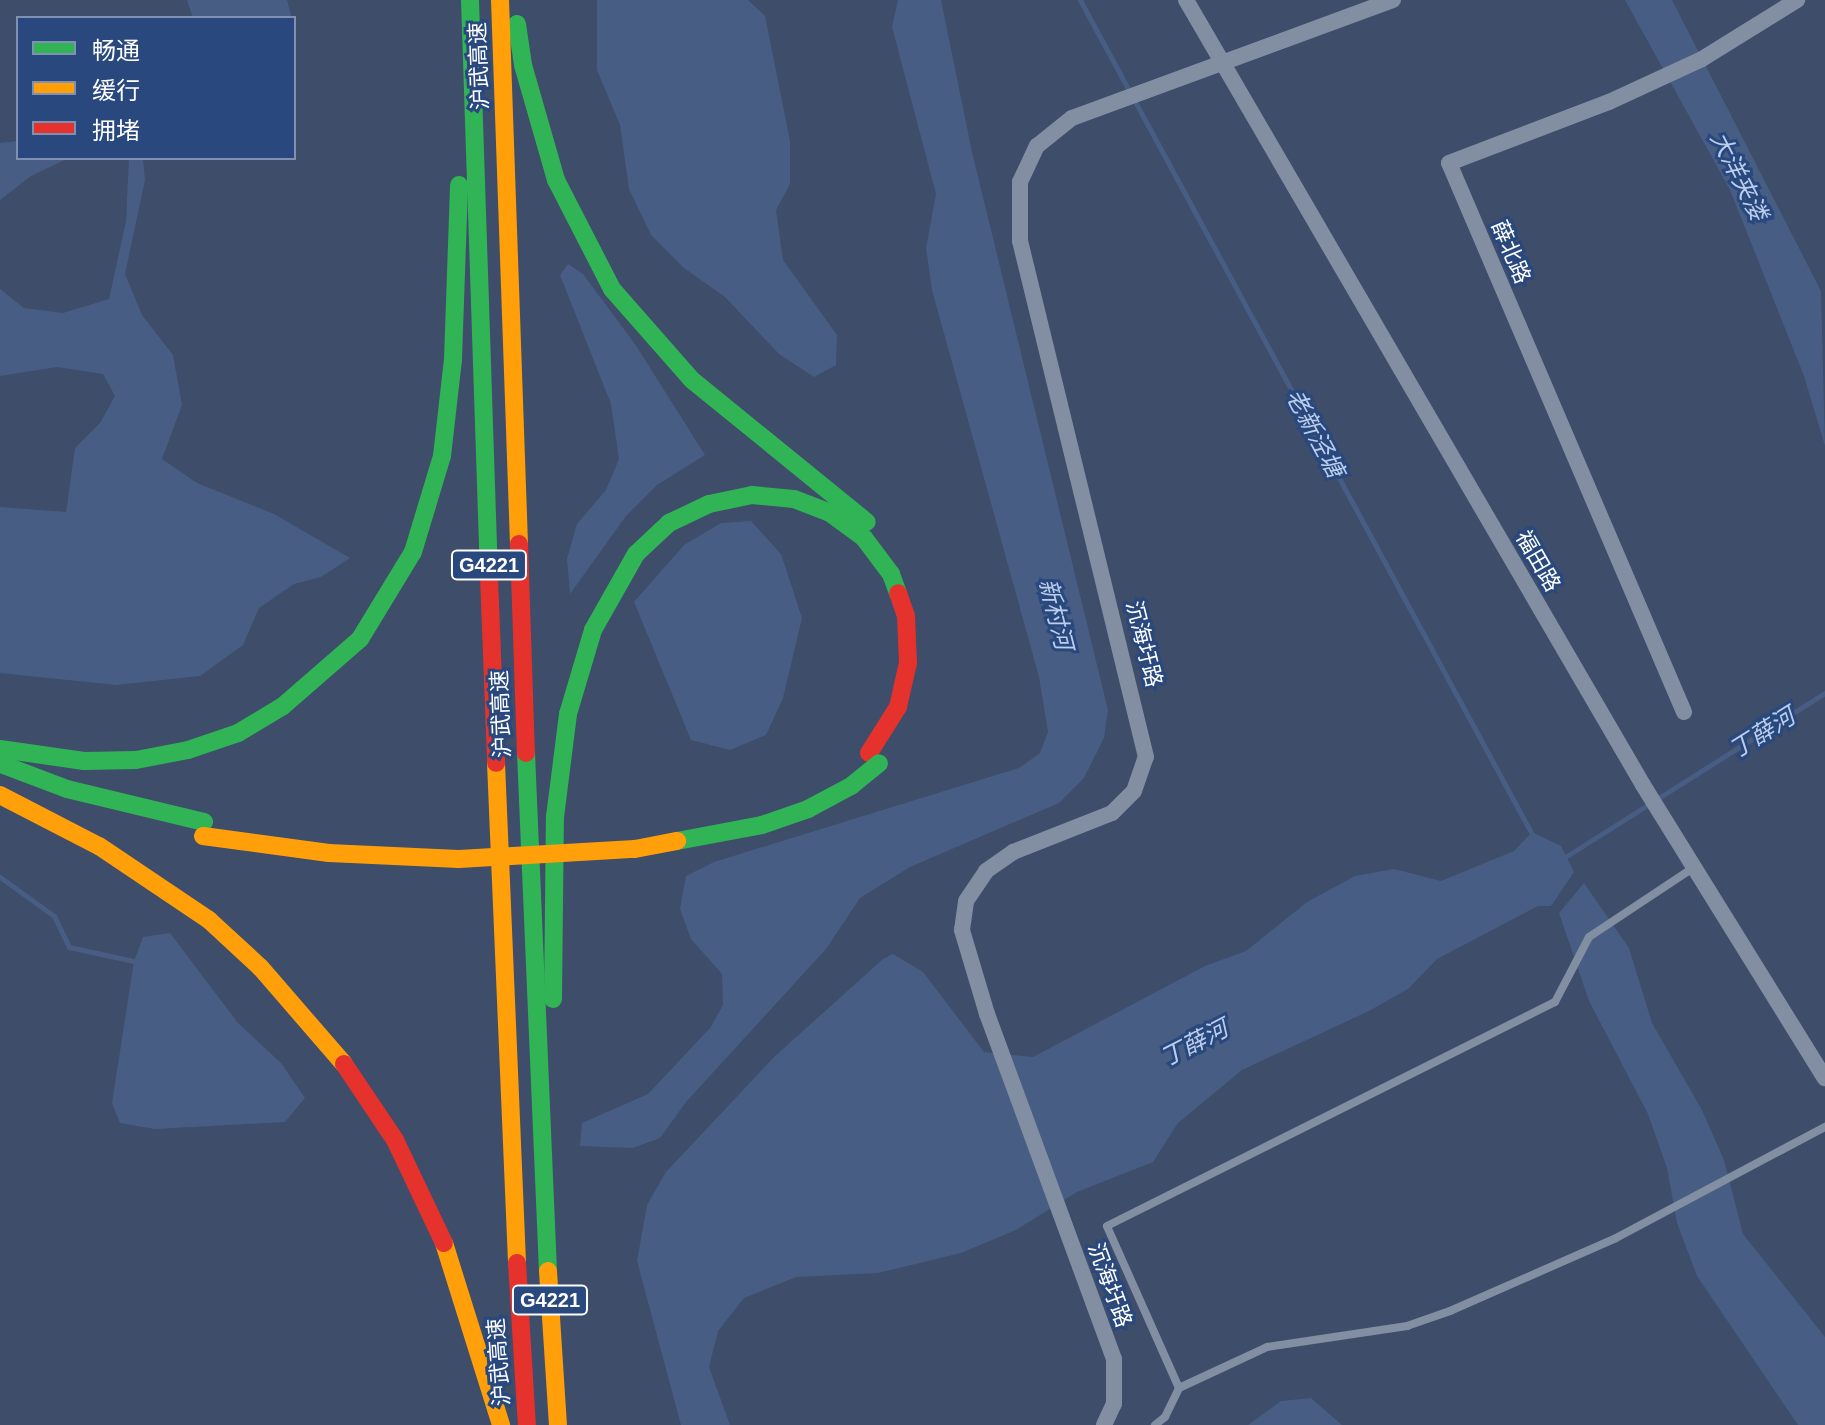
<!DOCTYPE html>
<meta charset="utf-8">
<style>
body{margin:0}
#map{position:relative;width:1825px;height:1425px;overflow:hidden;background:#3d4d6a;font-family:Arial,"Noto Sans SC",sans-serif}
div>[style]{position:absolute}
.water>*{inset:0;background:#485d83}
.stream>*{height:5px;margin:-2.5px;padding:0 2.5px;transform-origin:2.5px;border-radius:2.5px;background:#485d83}
.lane>*{height:8px;margin:-4px;padding:0 4px;transform-origin:4px;border-radius:4px;background:#828ea1}
.street>*{height:16px;margin:-8px;padding:0 8px;transform-origin:8px;border-radius:8px;background:#828ea1}
.fast>*{height:18px;margin:-9px;padding:0 9px;transform-origin:9px;border-radius:9px;background:#30b455}
.slow>*{height:18px;margin:-9px;padding:0 9px;transform-origin:9px;border-radius:9px;background:#ff9f0a}
.jam>*{height:18px;margin:-9px;padding:0 9px;transform-origin:9px;border-radius:9px;background:#e5322d}
.fast-bridge>*{height:18px;margin:-9px;padding:0 9px;transform-origin:9px;border-radius:9px;background:#30b455}
.slow-bridge>*{height:18px;margin:-9px;padding:0 9px;transform-origin:9px;border-radius:9px;background:#ff9f0a}
span{translate:-50% -50%;white-space:nowrap;text-align:center;line-height:1.15;-webkit-text-stroke:6px #29487e;paint-order:stroke}
.shield-label span{padding:2px 6px;background:#29487e;border:2px solid;border-radius:6px;-webkit-text-stroke-width:0}
.shield-label{font-size:20px;color:#fff;font-weight:700}
.street-label{font-size:22px;color:#fff}
.water-label{font-size:24px;color:#bbceec;font-style:italic}
.legend{position:absolute;left:16px;top:16px;width:280px;height:144px;box-sizing:border-box;background:#29487e;border:2px solid #7f91b2;margin:0;padding:10px 14px;list-style:none;font-size:24px;color:#fff}
.legend li{display:flex;align-items:center;gap:16px;height:40px}
.legend b{width:40px;border:2px solid #7f91b2}
</style>
<div id="map">
<div class="water">
<i style="clip-path:polygon(187px 0,287px 0,292px 18px,193px 18px)"></i>
<i style="clip-path:polygon(597px 0,748px 0,765px 16px,790px 141px,790px 184px,776px 210px,783px 260px,837px 335px,836px 365px,814px 377px,779px 354px,725px 297px,684px 268px,651px 235px,629px 189px,620px 125px,597px 70px)"></i>
<i style="clip-path:polygon(898px 0,941px 0,972px 152px,1108px 710px,1104px 738px,1084px 778px,1059px 803px,910px 867px,860px 898px,826px 949px,686px 1102px,660px 1138px,633px 1148px,580px 1146px,582px 1123px,648px 1094px,710px 1028px,723px 1005px,722px 974px,691px 939px,680px 909px,686px 876px,714px 862px,1019px 768px,1040px 753px,1048px 732px,1039px 677px,932px 290px,926px 248px,936px 194px,892px 27px)"></i>
<i style="clip-path:polygon(1625px 0,1672px 0,1821px 291px,1825px 446px,1804px 376px,1730px 190px)"></i>
<i style="clip-path:polygon(18px 141px,18px 158px,69px 158px,31px 176px,0 200px,0 143px)"></i>
<i style="clip-path:polygon(129px 158px,143px 158px,145px 180px,125px 274px,142px 315px,173px 355px,182px 405px,162px 459px,197px 483px,274px 514px,350px 558px,321px 577px,294px 584px,259px 608px,243px 645px,200px 676px,116px 685px,0 673px,0 507px,66px 512px,75px 448px,100px 423px,115px 396px,103px 374px,57px 367px,0 376px,0 289px,24px 308px,63px 313px,109px 299px,126px 221px)"></i>
<i style="clip-path:polygon(568px 264px,583px 274px,635px 344px,705px 455px,657px 485px,626px 516px,570px 594px,567px 559px,577px 524px,606px 490px,619px 459px,611px 404px,560px 275px)"></i>
<i style="clip-path:polygon(751px 521px,781px 554px,802px 618px,783px 698px,766px 735px,730px 750px,691px 740px,634px 602px,684px 545px,721px 523px)"></i>
<i style="clip-path:polygon(1532px 832px,1561px 846px,1574px 872px,1551px 906px,1538px 906px,1437px 959px,1408px 989px,1369px 1011px,1242px 1070px,1178px 1123px,1153px 1162px,1077px 1192px,1016px 1230px,961px 1253px,878px 1273px,796px 1277px,744px 1298px,718px 1331px,709px 1367px,730px 1425px,681px 1425px,637px 1261px,647px 1205px,666px 1172px,774px 1057px,883px 959px,893px 954px,923px 972px,984px 1052px,1033px 1057px,1205px 966px,1246px 951px,1307px 902px,1355px 876px,1394px 869px,1441px 881px,1514px 851px)"></i>
<i style="clip-path:polygon(1584px 883px,1629px 948px,1652px 1023px,1702px 1110px,1724px 1160px,1743px 1234px,1825px 1337px,1825px 1425px,1798px 1425px,1697px 1276px,1677px 1223px,1667px 1168px,1648px 1114px,1589px 1001px,1559px 913px)"></i>
<i style="clip-path:polygon(170px 933px,238px 1023px,281px 1063px,305px 1098px,285px 1122px,155px 1129px,120px 1123px,112px 1103px,134px 961px,143px 937px)"></i>
<i style="clip-path:polygon(1311px 1398px,1342px 1425px,1248px 1425px,1281px 1401px)"></i>
</div>
<div class="stream">
<i style="left:1080px;top:0;width:951px;rotate:61.55deg"></i>
<i style="left:1562px;top:859px;width:311px;rotate:-32.3deg"></i>
<i style="left:0;top:877px;width:67px;rotate:35.8deg"></i>
<i style="left:54px;top:916px;width:34px;rotate:64deg"></i>
<i style="left:69px;top:947px;width:66px;rotate:12.2deg"></i>
</div>
<div class="lane">
<i style="left:1179px;top:1388px;width:97px;rotate:-25deg"></i>
<i style="left:1267px;top:1347px;width:142px;rotate:-8.5deg"></i>
<i style="left:1407px;top:1326px;width:46px;rotate:-19.2deg"></i>
<i style="left:1450px;top:1311px;width:181px;rotate:-23.7deg"></i>
<i style="left:1616px;top:1238px;width:237px;rotate:-28deg"></i>
<i style="left:1155px;top:1425px;width:13px;rotate:-39deg"></i>
<i style="left:1165px;top:1417px;width:32px;rotate:-64deg"></i>
<i style="left:1179px;top:1388px;width:177px;rotate:-114deg"></i>
<i style="left:1107px;top:1226px;width:501px;rotate:-26.57deg"></i>
<i style="left:1555px;top:1002px;width:73px;rotate:-62.4deg"></i>
<i style="left:1589px;top:937px;width:125px;rotate:-33.6deg"></i>
</div>
<div class="street">
<i style="left:1186px;top:0;width:908px;rotate:59.79deg"></i>
<i style="left:1643px;top:785px;width:345px;rotate:58.2deg"></i>
<i style="left:1684px;top:712px;width:597px;rotate:-113.17deg"></i>
<i style="left:1449px;top:163px;width:171px;rotate:-20.9deg"></i>
<i style="left:1609px;top:102px;width:102px;rotate:-24.8deg"></i>
<i style="left:1702px;top:59px;width:112px;rotate:-31.8deg"></i>
<i style="left:1104px;top:1425px;width:23px;rotate:-65deg"></i>
<i style="left:1114px;top:1404px;width:45px;rotate:-90deg"></i>
<i style="left:1114px;top:1359px;width:368px;rotate:-110.2deg"></i>
<i style="left:987px;top:1014px;width:88px;rotate:-106.6deg"></i>
<i style="left:962px;top:930px;width:29px;rotate:-82deg"></i>
<i style="left:966px;top:901px;width:36px;rotate:-56deg"></i>
<i style="left:986px;top:871px;width:33px;rotate:-35deg"></i>
<i style="left:1013px;top:852px;width:106px;rotate:-21.5deg"></i>
<i style="left:1112px;top:813px;width:31px;rotate:-45deg"></i>
<i style="left:1134px;top:791px;width:36px;rotate:-71deg"></i>
<i style="left:1146px;top:757px;width:531px;rotate:-103.72deg"></i>
<i style="left:1020px;top:241px;width:59px;rotate:-90deg"></i>
<i style="left:1020px;top:182px;width:40px;rotate:-65deg"></i>
<i style="left:1037px;top:146px;width:45px;rotate:-38.7deg"></i>
<i style="left:1072px;top:118px;width:342px;rotate:-20.2deg"></i>
</div>
<div class="fast">
<i style="left:470px;top:0;width:577px;rotate:88.11deg"></i>
<i style="left:517px;top:24px;width:41px;rotate:81.7deg"></i>
<i style="left:523px;top:65px;width:120px;rotate:74deg"></i>
<i style="left:556px;top:180px;width:123px;rotate:62.8deg"></i>
<i style="left:612px;top:289px;width:121px;rotate:48.7deg"></i>
<i style="left:692px;top:380px;width:225px;rotate:39.1deg"></i>
<i style="left:0;top:749px;width:85px;rotate:8.1deg"></i>
<i style="left:84px;top:761px;width:52px;rotate:-1.1deg"></i>
<i style="left:136px;top:760px;width:53px;rotate:-10.9deg"></i>
<i style="left:188px;top:750px;width:53px;rotate:-18.8deg"></i>
<i style="left:238px;top:733px;width:52px;rotate:-31deg"></i>
<i style="left:283px;top:706px;width:102px;rotate:-41deg"></i>
<i style="left:360px;top:639px;width:102px;rotate:-58.7deg"></i>
<i style="left:413px;top:552px;width:100px;rotate:-73.2deg"></i>
<i style="left:442px;top:456px;width:98px;rotate:-83.5deg"></i>
<i style="left:453px;top:359px;width:174px;rotate:-88deg"></i>
<i style="left:526px;top:753px;width:518px;rotate:87.57deg"></i>
<i style="left:1px;top:764px;width:71px;rotate:20.7deg"></i>
<i style="left:67px;top:789px;width:141px;rotate:13.5deg"></i>
<i style="left:553px;top:999px;width:182px;rotate:-89.4deg"></i>
<i style="left:555px;top:817px;width:104px;rotate:-82.8deg"></i>
<i style="left:568px;top:714px;width:88px;rotate:-73.4deg"></i>
<i style="left:593px;top:630px;width:87px;rotate:-60.5deg"></i>
<i style="left:636px;top:554px;width:45px;rotate:-43.2deg"></i>
<i style="left:669px;top:523px;width:44px;rotate:-25.4deg"></i>
<i style="left:709px;top:504px;width:44px;rotate:-11.8deg"></i>
<i style="left:752px;top:495px;width:42px;rotate:5.4deg"></i>
<i style="left:794px;top:499px;width:39px;rotate:21deg"></i>
<i style="left:830px;top:513px;width:42px;rotate:36.3deg"></i>
<i style="left:864px;top:538px;width:45px;rotate:53.1deg"></i>
<i style="left:891px;top:574px;width:20px;rotate:70deg"></i>
</div>
<div class="slow">
<i style="left:500px;top:0;width:544px;rotate:88deg"></i>
<i style="left:496px;top:763px;width:500px;rotate:87.59deg"></i>
<i style="left:0;top:795px;width:111px;rotate:27.3deg"></i>
<i style="left:99px;top:846px;width:133px;rotate:33.9deg"></i>
<i style="left:209px;top:920px;width:69px;rotate:42.7deg"></i>
<i style="left:260px;top:967px;width:128px;rotate:49.1deg"></i>
<i style="left:444px;top:1243px;width:191px;rotate:72.6deg"></i>
<i style="left:548px;top:1271px;width:154px;rotate:86.3deg"></i>
</div>
<div class="jam">
<i style="left:519px;top:544px;width:209px;rotate:88.1deg"></i>
<i style="left:489px;top:577px;width:186px;rotate:87.8deg"></i>
<i style="left:869px;top:753px;width:54px;rotate:-57.8deg"></i>
<i style="left:898px;top:707px;width:45px;rotate:-77.2deg"></i>
<i style="left:908px;top:663px;width:47px;rotate:-92.4deg"></i>
<i style="left:906px;top:616px;width:24px;rotate:-109deg"></i>
<i style="left:344px;top:1064px;width:92px;rotate:56.1deg"></i>
<i style="left:395px;top:1140px;width:114px;rotate:64.6deg"></i>
<i style="left:517px;top:1263px;width:162px;rotate:86.5deg"></i>
</div>
<div class="fast-bridge">
<i style="left:677px;top:841px;width:86px;rotate:-10.7deg"></i>
<i style="left:762px;top:825px;width:49px;rotate:-19.2deg"></i>
<i style="left:808px;top:809px;width:49px;rotate:-28.1deg"></i>
<i style="left:851px;top:786px;width:36px;rotate:-39deg"></i>
</div>
<div class="slow-bridge">
<i style="left:203px;top:836px;width:127px;rotate:7.7deg"></i>
<i style="left:329px;top:853px;width:130px;rotate:2.6deg"></i>
<i style="left:459px;top:859px;width:176px;rotate:-3.3deg"></i>
<i style="left:635px;top:849px;width:43px;rotate:-10.8deg"></i>
</div>
<div class="shield-label">
<span style="left:489px;top:565px">G4221</span>
<span style="left:550px;top:1300px">G4221</span>
</div>
<div class="street-label">
<span style="left:479px;top:66px;rotate:-92deg">沪武高速</span>
<span style="left:1511px;top:252px;rotate:67deg">薛北路</span>
<span style="left:1538px;top:561px;rotate:60deg">福田路</span>
<span style="left:1144px;top:644px;rotate:76deg">沉海圩路</span>
<span style="left:501px;top:714px;rotate:-92deg">沪武高速</span>
<span style="left:1110px;top:1285px;rotate:70deg">沉海圩路</span>
<span style="left:499px;top:1362px;rotate:-94deg">沪武高速</span>
</div>
<div class="water-label">
<span style="left:1739px;top:176px;rotate:63deg">大洋夹溇</span>
<span style="left:1315px;top:433px;rotate:62deg">老新泾塘</span>
<span style="left:1056px;top:614px;rotate:76deg">新村河</span>
<span style="left:1762px;top:733px;rotate:-32deg">丁薛河</span>
<span style="left:1194px;top:1043px;rotate:-27deg">丁薛河</span>
</div>
<ul class="legend">
<li><b style="height:10px;background:#30b455"></b>畅通</li>
<li><b style="height:10px;background:#ff9f0a"></b>缓行</li>
<li><b style="height:10px;background:#e5322d"></b>拥堵</li>
</ul>
</div>
